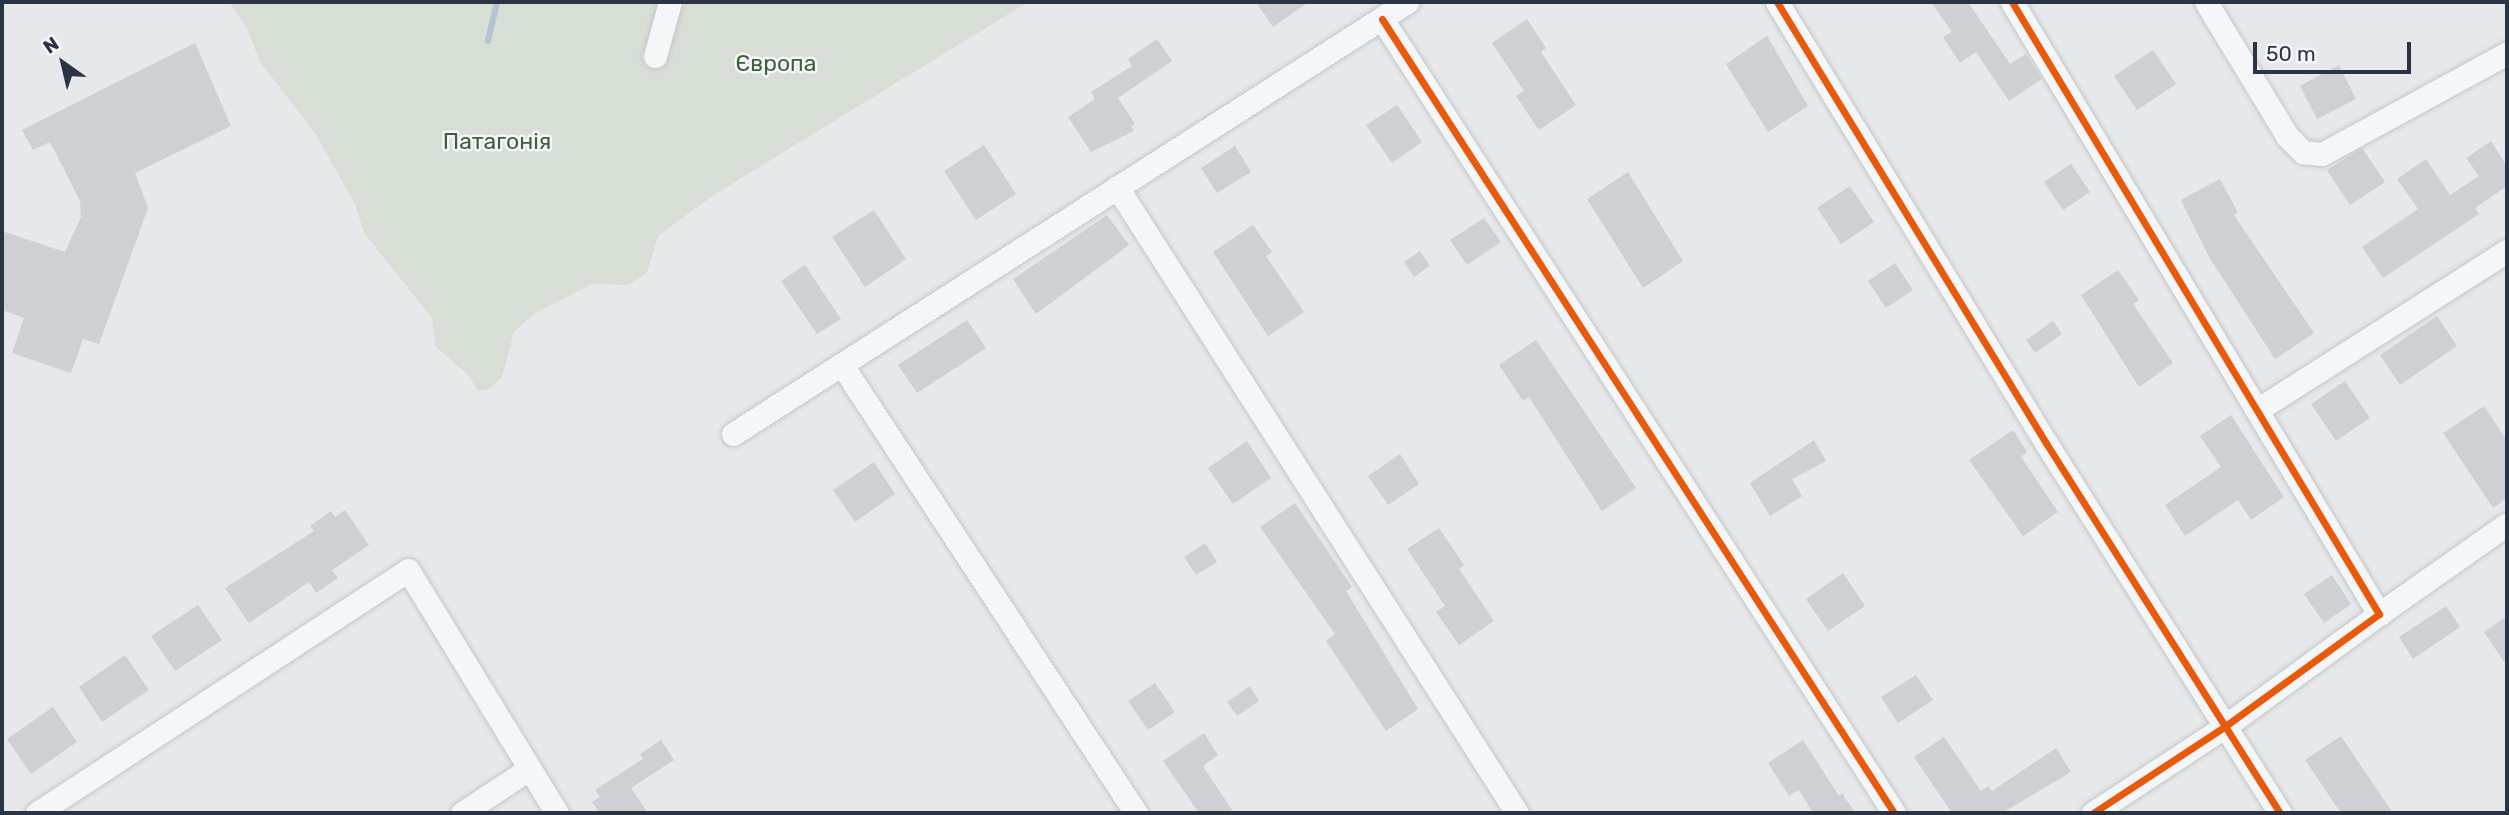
<!DOCTYPE html>
<meta charset="utf-8">
<style>
body{margin:0}
#map{position:relative;width:2509px;height:815px;overflow:hidden;background:#e6e8ea;font-family:Rubik,sans-serif}
div>[style]{position:absolute}
.green>*{inset:0;background:#d6ded6}
.stream>*{height:6px;margin:-3px;padding:0 3px;transform-origin:3px;border-radius:3px;background:#b4c4d5}
.building>*{inset:0;background:#ced0d3}
.roads{filter:drop-shadow(0 0 2px #c4c6c8) drop-shadow(0 0 2px #c4c6c8)}
.minor>*{height:23px;margin:-11.5px;padding:0 11.5px;transform-origin:11.5px;border-radius:11.5px;background:#f5f6f7}
.cycleway>*{height:7px;margin:-3.5px;padding:0 3.5px;transform-origin:3.5px;border-radius:3.5px;background:#e8590c}
span{translate:-50% -50%;white-space:nowrap;text-align:center;line-height:1.15;-webkit-text-stroke:5px #f4f6f9;paint-order:stroke}
.park-label{font-size:23px;color:#3f6138}
.frame{position:absolute;inset:0;border:4px solid #2b3445;pointer-events:none}
.north{position:absolute;left:28px;top:28px;width:70px;height:70px;-webkit-text-stroke:5px #f4f6f9;paint-order:stroke;rotate:326deg;font-size:19px;font-weight:700;line-height:28px;text-align:center;color:#2b3445}
.north::after{content:'';display:block;margin:auto;width:24px;height:32px;background:#2b3445;clip-path:polygon(50% 0,100% 100%,50% 72%,0 100%)}
.scale{position:absolute;left:2253px;top:42px;width:158px;height:32px;box-sizing:border-box;border:4px solid #2b3445;border-top:0;padding-left:9px;font-size:21px;line-height:24px;white-space:nowrap;color:#2b3445;-webkit-text-stroke:5px #f4f6f9;paint-order:stroke}
</style>
<div id="map">
<div class="green">
<i style="clip-path:polygon(229px 2px,1028px 2px,712px 196px,658px 236px,647px 273px,629px 285px,592px 284px,535px 313px,514px 332px,502px 377px,489px 389px,478px 391px,469px 376px,435px 346px,432px 318px,364px 233px,355px 204px,315px 133px,260px 62px,247px 28px)"></i>
</div>
<div class="stream">
<i style="left:488px;top:41px;width:40px;rotate:-77deg"></i>
</div>
<div class="building">
<i style="clip-path:polygon(1256px 2px,1309px 2px,1273px 27px)"></i>
<i style="clip-path:polygon(1931px 2px,1968px 2px,2010px 64px,2026px 54px,2042px 79px,2009px 101px,1976px 52px,1960px 63px,1943px 37px,1952px 32px)"></i>
<i style="clip-path:polygon(1527px 19px,1546px 48px,1541px 52px,1576px 105px,1539px 130px,1516px 96px,1524px 91px,1492px 43px)"></i>
<i style="clip-path:polygon(1767px 36px,1808px 106px,1768px 132px,1726px 64px)"></i>
<i style="clip-path:polygon(1157px 39px,1172px 61px,1118px 98px,1135px 124px,1131px 126px,1134px 131px,1091px 152px,1068px 117px,1095px 99px,1091px 92px,1132px 66px,1128px 59px)"></i>
<i style="clip-path:polygon(195px 43px,231px 126px,135px 173px,148px 208px,99px 344px,83px 339px,71px 373px,12px 353px,24px 318px,2px 310px,2px 231px,65px 252px,81px 217px,80px 201px,50px 142px,33px 150px,22px 130px)"></i>
<i style="clip-path:polygon(2153px 50px,2176px 84px,2137px 110px,2114px 76px)"></i>
<i style="clip-path:polygon(2339px 65px,2356px 99px,2317px 119px,2300px 86px)"></i>
<i style="clip-path:polygon(1397px 105px,1422px 142px,1392px 163px,1366px 125px)"></i>
<i style="clip-path:polygon(2491px 141px,2507px 166px,2507px 186px,2475px 208px,2479px 214px,2383px 278px,2362px 247px,2418px 209px,2397px 179px,2426px 159px,2450px 195px,2479px 176px,2466px 158px)"></i>
<i style="clip-path:polygon(984px 145px,1016px 194px,976px 220px,944px 171px)"></i>
<i style="clip-path:polygon(1235px 146px,1251px 172px,1217px 193px,1201px 168px)"></i>
<i style="clip-path:polygon(2362px 148px,2385px 182px,2350px 205px,2327px 170px)"></i>
<i style="clip-path:polygon(2071px 164px,2090px 192px,2063px 210px,2044px 182px)"></i>
<i style="clip-path:polygon(1628px 172px,1683px 261px,1643px 288px,1587px 199px)"></i>
<i style="clip-path:polygon(2220px 179px,2238px 213px,2234px 215px,2314px 333px,2275px 359px,2209px 257px,2181px 200px)"></i>
<i style="clip-path:polygon(1850px 186px,1874px 222px,1841px 244px,1817px 208px)"></i>
<i style="clip-path:polygon(874px 210px,906px 259px,865px 287px,832px 237px)"></i>
<i style="clip-path:polygon(1107px 215px,1129px 245px,1036px 314px,1013px 279px)"></i>
<i style="clip-path:polygon(1484px 218px,1501px 242px,1467px 265px,1450px 240px)"></i>
<i style="clip-path:polygon(1253px 225px,1272px 252px,1266px 256px,1304px 312px,1268px 336px,1213px 252px)"></i>
<i style="clip-path:polygon(1420px 251px,1430px 266px,1414px 277px,1404px 262px)"></i>
<i style="clip-path:polygon(1895px 263px,1913px 290px,1886px 308px,1868px 281px)"></i>
<i style="clip-path:polygon(805px 265px,841px 319px,817px 334px,781px 281px)"></i>
<i style="clip-path:polygon(2118px 270px,2139px 300px,2133px 304px,2173px 363px,2139px 387px,2081px 295px)"></i>
<i style="clip-path:polygon(2437px 316px,2457px 346px,2400px 385px,2380px 355px)"></i>
<i style="clip-path:polygon(967px 320px,986px 348px,917px 393px,898px 365px)"></i>
<i style="clip-path:polygon(2053px 321px,2062px 334px,2035px 353px,2026px 340px)"></i>
<i style="clip-path:polygon(1536px 340px,1636px 488px,1602px 511px,1529px 397px,1523px 401px,1499px 365px)"></i>
<i style="clip-path:polygon(2345px 381px,2370px 418px,2336px 441px,2311px 404px)"></i>
<i style="clip-path:polygon(2484px 406px,2507px 441px,2507px 498px,2493px 508px,2443px 433px)"></i>
<i style="clip-path:polygon(2231px 415px,2284px 497px,2251px 520px,2238px 500px,2185px 536px,2165px 505px,2221px 467px,2200px 436px)"></i>
<i style="clip-path:polygon(2013px 430px,2027px 452px,2021px 457px,2058px 512px,2023px 536px,1969px 460px)"></i>
<i style="clip-path:polygon(1814px 440px,1826px 461px,1792px 479px,1802px 496px,1770px 516px,1750px 483px)"></i>
<i style="clip-path:polygon(1247px 441px,1271px 478px,1233px 504px,1208px 468px)"></i>
<i style="clip-path:polygon(1400px 454px,1419px 484px,1388px 505px,1368px 476px)"></i>
<i style="clip-path:polygon(874px 462px,895px 494px,855px 522px,833px 490px)"></i>
<i style="clip-path:polygon(1295px 503px,1352px 587px,1346px 591px,1418px 709px,1386px 731px,1326px 641px,1335px 634px,1260px 527px)"></i>
<i style="clip-path:polygon(345px 510px,369px 545px,332px 570px,338px 578px,316px 593px,309px 582px,249px 623px,225px 588px,314px 531px,310px 526px,331px 511px,335px 517px)"></i>
<i style="clip-path:polygon(1439px 528px,1464px 565px,1459px 569px,1494px 621px,1459px 645px,1436px 612px,1445px 606px,1407px 549px)"></i>
<i style="clip-path:polygon(1205px 543px,1217px 562px,1196px 575px,1184px 557px)"></i>
<i style="clip-path:polygon(1843px 573px,1865px 606px,1828px 631px,1806px 599px)"></i>
<i style="clip-path:polygon(2332px 575px,2351px 604px,2324px 623px,2304px 594px)"></i>
<i style="clip-path:polygon(198px 605px,222px 640px,175px 671px,151px 636px)"></i>
<i style="clip-path:polygon(2446px 606px,2460px 627px,2413px 659px,2399px 637px)"></i>
<i style="clip-path:polygon(2507px 616px,2507px 666px,2484px 632px)"></i>
<i style="clip-path:polygon(125px 655px,149px 690px,102px 722px,79px 687px)"></i>
<i style="clip-path:polygon(1916px 675px,1933px 700px,1898px 723px,1881px 697px)"></i>
<i style="clip-path:polygon(1155px 683px,1175px 712px,1148px 730px,1128px 701px)"></i>
<i style="clip-path:polygon(1250px 686px,1259px 701px,1237px 716px,1227px 702px)"></i>
<i style="clip-path:polygon(53px 707px,77px 742px,31px 774px,7px 739px)"></i>
<i style="clip-path:polygon(1204px 733px,1218px 755px,1203px 766px,1234px 813px,1199px 813px,1163px 761px)"></i>
<i style="clip-path:polygon(2341px 736px,2363px 769px,2393px 813px,2341px 813px,2305px 760px)"></i>
<i style="clip-path:polygon(1944px 737px,1981px 791px,1988px 786px,1992px 791px,2056px 748px,2071px 772px,2002px 813px,1952px 813px,1914px 757px)"></i>
<i style="clip-path:polygon(661px 740px,674px 760px,631px 788px,648px 813px,600px 813px,592px 802px,600px 797px,595px 790px,643px 759px,640px 754px)"></i>
<i style="clip-path:polygon(1803px 740px,1839px 796px,1842px 793px,1855px 813px,1813px 813px,1799px 790px,1789px 796px,1768px 763px)"></i>
</div>
<div class="roads">
<div class="minor">
<i style="left:1777px;top:2px;width:517px;rotate:58.62deg"></i>
<i style="left:2046px;top:443px;width:438px;rotate:57.7deg"></i>
<i style="left:2012px;top:2px;width:714px;rotate:59.05deg"></i>
<i style="left:2379px;top:614px;width:192px;rotate:143.9deg"></i>
<i style="left:2224px;top:727px;width:157px;rotate:146.7deg"></i>
<i style="left:2206px;top:2px;width:157px;rotate:58.8deg"></i>
<i style="left:2287px;top:136px;width:23px;rotate:45deg"></i>
<i style="left:2303px;top:152px;width:19px;rotate:6deg"></i>
<i style="left:2322px;top:154px;width:211px;rotate:-28.6deg"></i>
<i style="left:1382px;top:19px;width:945px;rotate:57.18deg"></i>
<i style="left:655px;top:56px;width:56px;rotate:-74.5deg"></i>
<i style="left:1117px;top:187px;width:743px;rotate:57.42deg"></i>
<i style="left:842px;top:365px;width:536px;rotate:56.73deg"></i>
<i style="left:2257px;top:410px;width:296px;rotate:-32.5deg"></i>
<i style="left:733px;top:434px;width:801px;rotate:-32.66deg"></i>
<i style="left:2379px;top:614px;width:156px;rotate:-35.1deg"></i>
<i style="left:37px;top:813px;width:443px;rotate:-33.2deg"></i>
<i style="left:408px;top:570px;width:285px;rotate:58.5deg"></i>
<i style="left:462px;top:813px;width:80px;rotate:-33.3deg"></i>
</div>
</div>
<div class="cycleway">
<i style="left:1777px;top:2px;width:517px;rotate:58.62deg"></i>
<i style="left:2046px;top:443px;width:438px;rotate:57.7deg"></i>
<i style="left:2012px;top:2px;width:714px;rotate:59.05deg"></i>
<i style="left:2379px;top:614px;width:192px;rotate:143.9deg"></i>
<i style="left:2224px;top:727px;width:157px;rotate:146.7deg"></i>
<i style="left:1382px;top:19px;width:945px;rotate:57.18deg"></i>
</div>
<div class="park-label">
<span style="left:776px;top:63px">Європа</span>
<span style="left:497px;top:141px">Патагонія</span>
</div>
<div class="frame"></div>
<div class="north">N</div>
<div class="scale">50 m</div>
</div>
